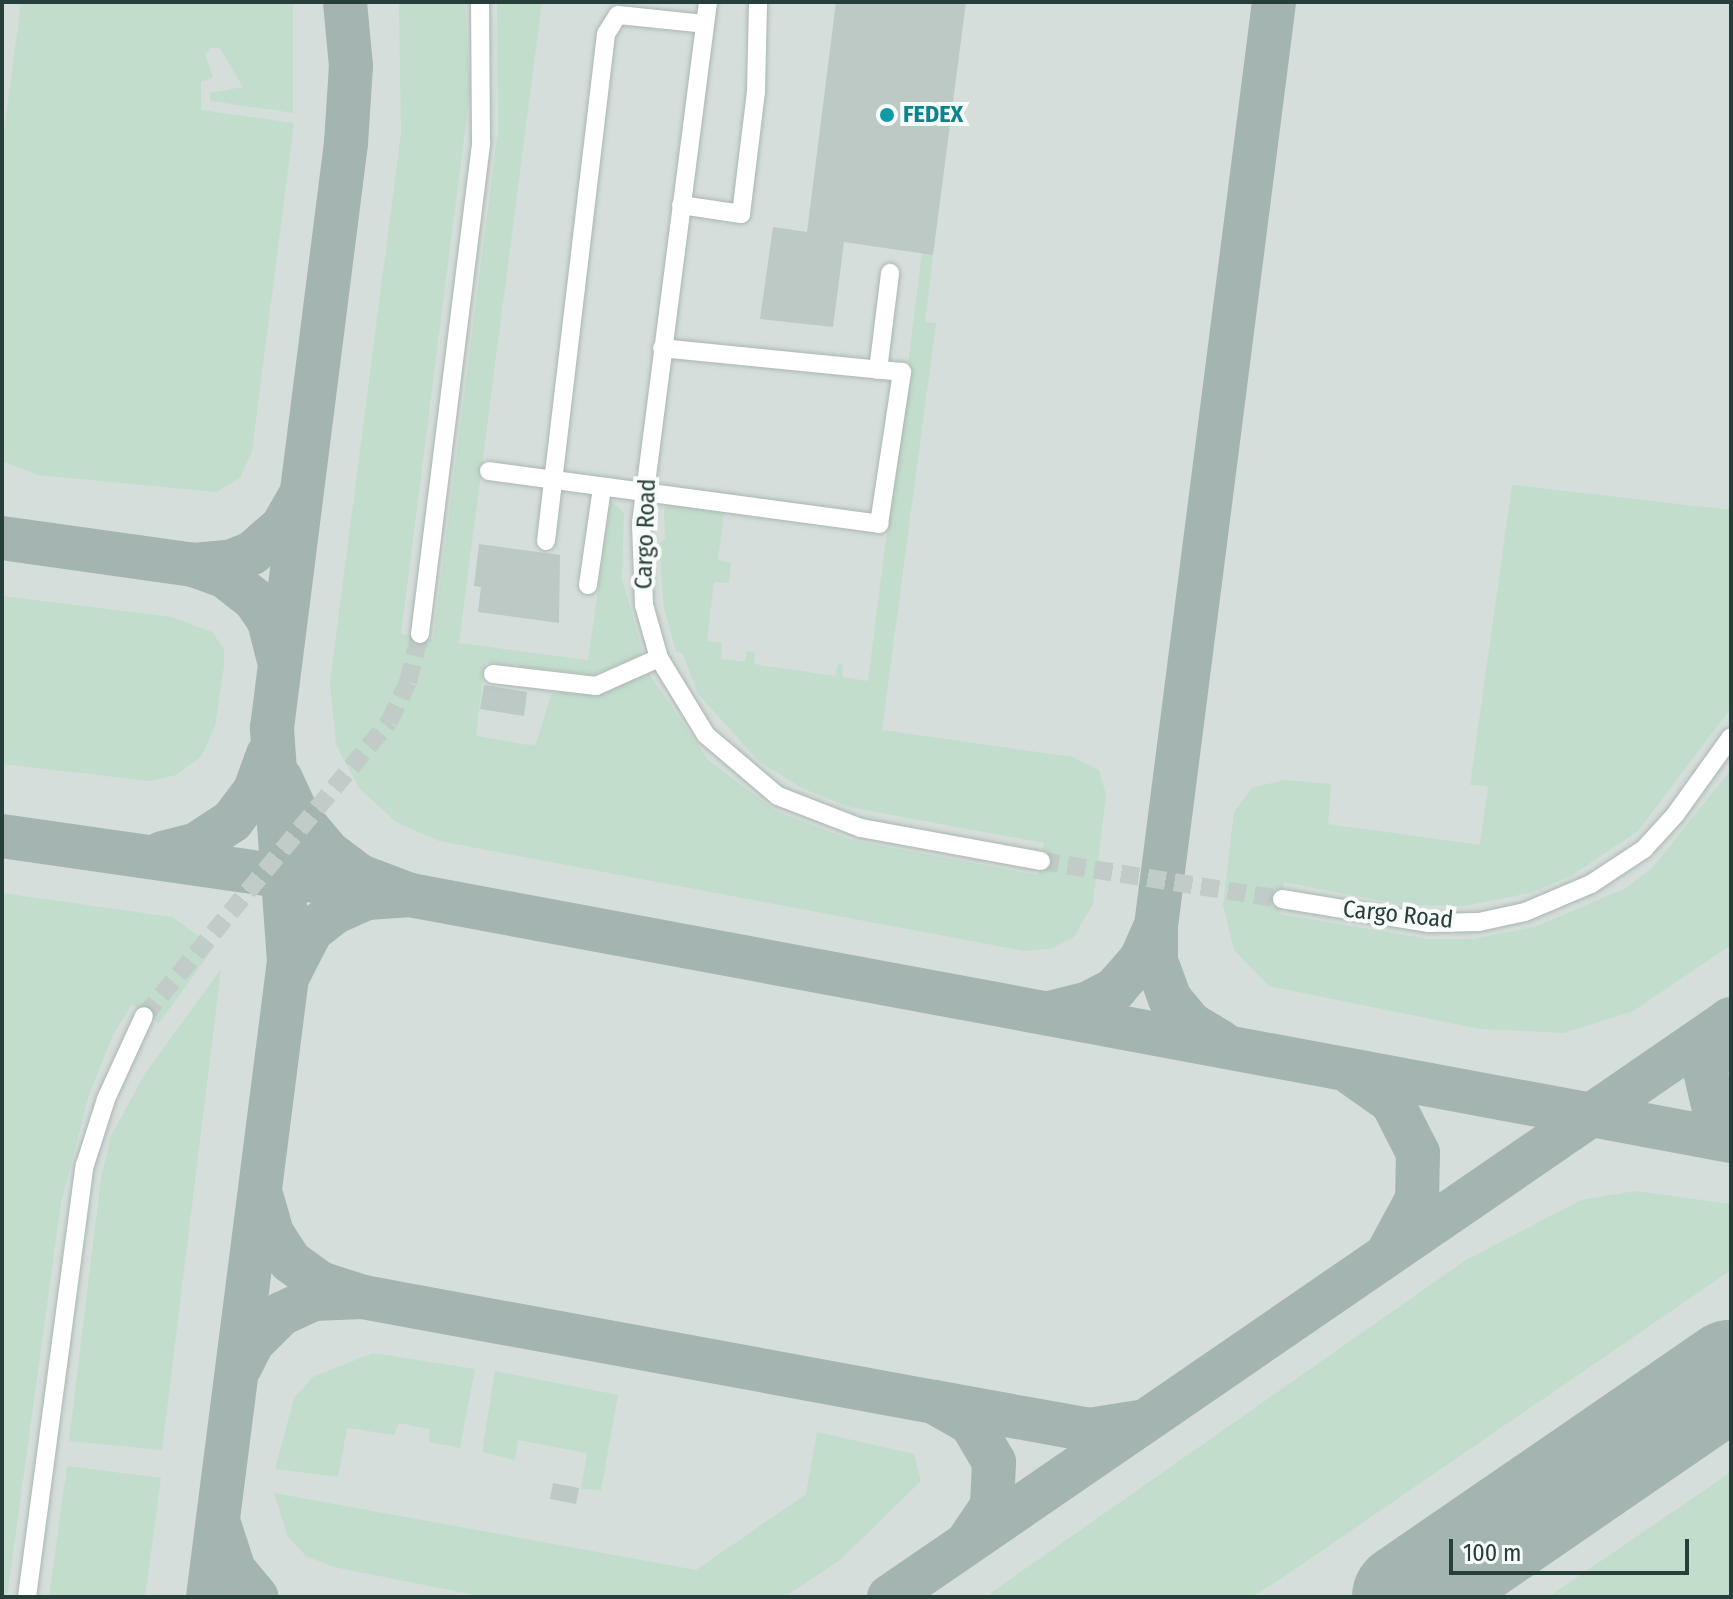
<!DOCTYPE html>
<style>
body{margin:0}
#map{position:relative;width:1733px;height:1599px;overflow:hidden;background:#e7eeeb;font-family:"Fira Sans Condensed",sans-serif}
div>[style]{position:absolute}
.built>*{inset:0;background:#d5deda}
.green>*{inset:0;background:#c2ddcb}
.taxiway>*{height:44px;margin:-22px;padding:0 22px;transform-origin:22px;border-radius:22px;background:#a4b4b0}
.runway>*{height:108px;margin:-54px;padding:0 54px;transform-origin:54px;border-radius:54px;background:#a4b4b0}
.building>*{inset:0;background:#bcc9c4}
.minor-tunnel>*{height:18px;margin-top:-9px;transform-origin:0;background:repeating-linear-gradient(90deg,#c1cbc8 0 18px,transparent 0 27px)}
.roads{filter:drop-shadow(0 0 2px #aab6b2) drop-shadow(0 0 2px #aab6b2)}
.minor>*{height:18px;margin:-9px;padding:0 9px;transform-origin:9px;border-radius:9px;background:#fff}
.dots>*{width:22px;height:22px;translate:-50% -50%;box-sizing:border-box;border:4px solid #f7fbf9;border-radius:50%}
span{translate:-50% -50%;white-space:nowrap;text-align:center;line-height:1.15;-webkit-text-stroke:8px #f7fbf9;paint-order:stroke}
.culture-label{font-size:24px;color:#0d838f;font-weight:700}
.left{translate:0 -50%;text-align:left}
.street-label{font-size:24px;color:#273f3a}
.frame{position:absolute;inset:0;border:4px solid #273f3a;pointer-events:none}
.scale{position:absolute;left:1449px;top:1539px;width:240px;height:36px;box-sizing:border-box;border:4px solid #273f3a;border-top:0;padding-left:10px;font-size:24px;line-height:28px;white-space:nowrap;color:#273f3a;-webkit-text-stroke:6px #f7fbf9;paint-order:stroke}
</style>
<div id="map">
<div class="built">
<i style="clip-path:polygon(2px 2px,1731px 2px,1731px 1597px,2px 1597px)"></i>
</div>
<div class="green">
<i style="clip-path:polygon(21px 2px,293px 2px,293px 113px,210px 101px,210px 93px,243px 87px,220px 48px,210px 48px,205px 55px,213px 77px,201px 82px,201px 110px,294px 123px,252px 451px,240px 478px,216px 492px,38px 475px,2px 461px,2px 148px)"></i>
<i style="clip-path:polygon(399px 2px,465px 2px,470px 91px,401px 634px,433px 639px,498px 131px,497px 2px,542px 2px,459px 643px,588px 660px,611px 501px,624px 513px,622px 579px,642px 650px,641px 655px,593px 675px,485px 662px,476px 736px,535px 746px,552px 693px,648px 672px,708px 760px,776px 811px,854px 841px,1038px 875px,1044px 843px,849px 807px,802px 788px,760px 762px,698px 694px,683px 654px,676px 651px,664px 609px,659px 543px,665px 539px,664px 508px,676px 501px,738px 513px,724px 513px,718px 560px,731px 563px,729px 583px,714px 582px,707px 641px,722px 643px,721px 659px,745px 662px,747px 651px,755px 652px,754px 664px,835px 676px,838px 664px,843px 665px,842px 677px,868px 681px,922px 253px,933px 255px,925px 322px,936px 323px,882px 730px,1073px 757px,1099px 770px,1106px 795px,1093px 904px,1073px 938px,1049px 949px,1025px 951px,439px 841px,396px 822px,359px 788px,336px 745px,330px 682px,401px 133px)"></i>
<i style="clip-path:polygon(1512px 485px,1731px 510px,1731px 708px,1638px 831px,1571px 876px,1530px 893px,1464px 906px,1404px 905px,1284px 882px,1279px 914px,1429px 939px,1473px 939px,1537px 926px,1626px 888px,1652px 868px,1731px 770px,1731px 945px,1633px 1011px,1564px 1033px,1480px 1029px,1269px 986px,1234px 950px,1223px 905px,1234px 812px,1252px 788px,1284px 780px,1331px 784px,1328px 824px,1480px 845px,1488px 786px,1470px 785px)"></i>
<i style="clip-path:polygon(2px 596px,171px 617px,212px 632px,224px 649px,224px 666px,215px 726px,201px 757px,176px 775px,150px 781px,2px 764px)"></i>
<i style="clip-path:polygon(2px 893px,172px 917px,214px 947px,159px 1023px,132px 1004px,113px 1035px,89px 1095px,61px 1203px,7px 1597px,2px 1597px)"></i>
<i style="clip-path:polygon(221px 969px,162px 1450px,69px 1441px,101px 1178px,111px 1136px,144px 1075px)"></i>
<i style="clip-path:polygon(1635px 1191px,1731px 1204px,1731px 1270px,1279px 1580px,1251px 1597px,985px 1597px,1466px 1260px,1581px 1200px)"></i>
<i style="clip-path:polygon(373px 1353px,475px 1369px,460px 1448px,429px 1442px,430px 1429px,399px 1423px,394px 1435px,347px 1428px,338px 1477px,275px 1469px,294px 1398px,313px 1377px)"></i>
<i style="clip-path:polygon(495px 1371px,618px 1395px,601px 1490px,581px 1489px,587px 1453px,518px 1440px,515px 1460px,482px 1452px)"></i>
<i style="clip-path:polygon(817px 1432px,914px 1454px,921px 1481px,840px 1560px,784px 1597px,485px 1597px,334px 1567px,306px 1556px,288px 1537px,274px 1493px,696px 1570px,806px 1494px)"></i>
<i style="clip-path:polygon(67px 1466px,161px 1478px,145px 1597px,49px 1597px)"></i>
<i style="clip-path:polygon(1731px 1472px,1731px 1597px,1548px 1597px,1702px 1492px)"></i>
</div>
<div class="taxiway">
<i style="left:2px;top:538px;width:193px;rotate:8deg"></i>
<i style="left:278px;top:657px;width:37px;rotate:-104deg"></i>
<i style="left:269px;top:621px;width:25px;rotate:-124deg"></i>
<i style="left:255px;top:600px;width:39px;rotate:-142deg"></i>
<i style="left:224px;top:576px;width:33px;rotate:-160deg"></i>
<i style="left:193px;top:565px;width:37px;rotate:-5deg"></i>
<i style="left:230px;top:562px;width:24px;rotate:-22deg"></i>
<i style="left:252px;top:553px;width:40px;rotate:-41deg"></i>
<i style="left:282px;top:527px;width:34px;rotate:-60deg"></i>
<i style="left:281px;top:779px;width:41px;rotate:65.3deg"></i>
<i style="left:298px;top:816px;width:47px;rotate:50.2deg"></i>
<i style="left:328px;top:852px;width:40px;rotate:37deg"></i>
<i style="left:360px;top:876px;width:53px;rotate:20.8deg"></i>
<i style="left:410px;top:895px;width:43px;rotate:176deg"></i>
<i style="left:367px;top:898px;width:35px;rotate:156deg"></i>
<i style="left:335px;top:912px;width:31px;rotate:142deg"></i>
<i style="left:311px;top:931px;width:48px;rotate:117.1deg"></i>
<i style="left:2px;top:836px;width:412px;rotate:8.2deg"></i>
<i style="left:410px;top:895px;width:1344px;rotate:10.55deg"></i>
<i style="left:162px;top:853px;width:36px;rotate:-14deg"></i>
<i style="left:197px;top:844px;width:42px;rotate:-33.3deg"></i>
<i style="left:232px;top:821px;width:39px;rotate:-53deg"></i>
<i style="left:255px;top:790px;width:38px;rotate:-70deg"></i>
<i style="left:1156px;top:926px;width:932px;rotate:-82.72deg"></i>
<i style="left:1053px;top:1012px;width:37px;rotate:-14deg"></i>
<i style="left:1089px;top:1003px;width:30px;rotate:-28deg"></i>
<i style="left:1115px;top:989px;width:40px;rotate:-49deg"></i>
<i style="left:1141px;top:959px;width:36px;rotate:-66deg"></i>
<i style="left:1156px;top:926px;width:35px;rotate:90deg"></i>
<i style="left:1156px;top:961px;width:40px;rotate:69.8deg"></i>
<i style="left:1170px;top:999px;width:33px;rotate:50deg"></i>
<i style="left:1191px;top:1024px;width:35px;rotate:31deg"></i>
<i style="left:1729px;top:1020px;width:34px;rotate:122deg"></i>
<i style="left:1711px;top:1049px;width:26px;rotate:101deg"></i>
<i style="left:1706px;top:1075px;width:35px;rotate:77deg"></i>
<i style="left:1714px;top:1109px;width:27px;rotate:51deg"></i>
<i style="left:1352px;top:1074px;width:49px;rotate:35deg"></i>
<i style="left:1392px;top:1102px;width:57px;rotate:63deg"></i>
<i style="left:1418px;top:1153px;width:46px;rotate:91.2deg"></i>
<i style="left:1417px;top:1199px;width:57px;rotate:118.4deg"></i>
<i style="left:363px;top:1297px;width:581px;rotate:10.42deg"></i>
<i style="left:240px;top:1367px;width:28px;rotate:-63deg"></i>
<i style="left:253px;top:1342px;width:40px;rotate:-45deg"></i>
<i style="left:281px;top:1314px;width:35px;rotate:-25deg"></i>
<i style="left:313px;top:1299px;width:50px;rotate:-2.3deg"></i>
<i style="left:363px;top:1297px;width:45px;rotate:-162deg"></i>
<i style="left:320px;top:1283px;width:37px;rotate:-144deg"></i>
<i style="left:290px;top:1261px;width:33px;rotate:-123deg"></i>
<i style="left:272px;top:1233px;width:37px;rotate:-106deg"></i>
<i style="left:220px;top:1527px;width:45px;rotate:72deg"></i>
<i style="left:234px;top:1570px;width:35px;rotate:50deg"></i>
<i style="left:969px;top:1540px;width:41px;rotate:-55.9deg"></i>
<i style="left:992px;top:1506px;width:44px;rotate:-87.4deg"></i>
<i style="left:994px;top:1462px;width:45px;rotate:-120.5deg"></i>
<i style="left:971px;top:1423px;width:43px;rotate:-150.4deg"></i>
<i style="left:934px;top:1402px;width:158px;rotate:10.2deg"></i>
<i style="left:1089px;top:1430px;width:51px;rotate:-9.1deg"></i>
<i style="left:208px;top:1597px;width:641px;rotate:-82.74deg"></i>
<i style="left:289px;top:961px;width:234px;rotate:-94.2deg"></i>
<i style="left:272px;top:728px;width:590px;rotate:-82.79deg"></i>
<i style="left:346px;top:143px;width:77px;rotate:-86.3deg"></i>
<i style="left:351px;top:66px;width:64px;rotate:-95.4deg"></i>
<i style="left:889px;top:1597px;width:1021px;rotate:-34.47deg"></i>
<i style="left:1402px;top:1597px;width:34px;rotate:-32deg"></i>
</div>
<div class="runway">
<i style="left:1406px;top:1597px;width:394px;rotate:-34.5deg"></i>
</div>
<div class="building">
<i style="clip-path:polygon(836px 2px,966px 2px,933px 255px,844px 242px,833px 327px,760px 319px,773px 227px,807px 232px)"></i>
<i style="clip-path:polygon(479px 544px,560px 555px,559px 623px,478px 612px,481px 587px,474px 586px)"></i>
<i style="clip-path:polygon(484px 685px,527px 692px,524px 716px,480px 709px)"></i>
<i style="clip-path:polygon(553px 1483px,579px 1488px,576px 1504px,550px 1499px)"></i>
</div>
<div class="minor-tunnel">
<i style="left:1041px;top:861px;width:244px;rotate:9deg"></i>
<i style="left:144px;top:1016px;width:383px;rotate:-50.2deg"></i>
<i style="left:389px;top:722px;width:44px;rotate:-64.6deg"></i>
<i style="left:408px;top:682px;width:49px;rotate:-76deg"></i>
</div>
<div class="roads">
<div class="minor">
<i style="left:708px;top:2px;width:525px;rotate:97.33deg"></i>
<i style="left:641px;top:523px;width:82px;rotate:87.9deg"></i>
<i style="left:644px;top:605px;width:55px;rotate:74.2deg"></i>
<i style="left:659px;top:658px;width:90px;rotate:58.6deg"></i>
<i style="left:706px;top:735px;width:94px;rotate:40.3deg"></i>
<i style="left:778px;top:796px;width:89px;rotate:21.1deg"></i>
<i style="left:861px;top:828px;width:183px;rotate:10.4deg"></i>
<i style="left:681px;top:205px;width:61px;rotate:8.5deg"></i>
<i style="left:741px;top:214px;width:123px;rotate:-83deg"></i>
<i style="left:756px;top:92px;width:90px;rotate:-88.7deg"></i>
<i style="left:878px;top:370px;width:98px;rotate:-82.9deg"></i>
<i style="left:489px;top:471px;width:394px;rotate:7.7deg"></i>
<i style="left:879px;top:524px;width:154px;rotate:-81.4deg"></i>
<i style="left:902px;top:372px;width:241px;rotate:-174.3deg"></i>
<i style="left:546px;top:541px;width:511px;rotate:-83.25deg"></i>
<i style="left:606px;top:34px;width:22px;rotate:-58deg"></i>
<i style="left:618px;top:15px;width:87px;rotate:5.9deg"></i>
<i style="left:588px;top:585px;width:98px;rotate:-81.8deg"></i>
<i style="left:420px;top:634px;width:496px;rotate:-82.9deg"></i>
<i style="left:481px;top:142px;width:140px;rotate:-90.4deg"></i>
<i style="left:493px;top:674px;width:104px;rotate:6.6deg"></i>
<i style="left:596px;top:686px;width:69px;rotate:-24deg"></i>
<i style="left:1282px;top:899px;width:149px;rotate:9.3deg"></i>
<i style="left:1429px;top:923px;width:50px;rotate:-1.1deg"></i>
<i style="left:1479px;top:922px;width:47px;rotate:-12.3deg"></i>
<i style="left:1525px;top:912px;width:72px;rotate:-23deg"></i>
<i style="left:1591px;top:884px;width:64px;rotate:-33.4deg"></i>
<i style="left:1644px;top:849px;width:46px;rotate:-47.6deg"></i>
<i style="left:1675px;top:815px;width:96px;rotate:-54.3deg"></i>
<i style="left:27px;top:1597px;width:436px;rotate:-82.4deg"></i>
<i style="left:85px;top:1165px;width:69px;rotate:-72.3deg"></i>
<i style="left:106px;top:1099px;width:91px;rotate:-65.4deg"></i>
</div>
</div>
<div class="dots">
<i style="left:887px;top:115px;background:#0f9aa8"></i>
</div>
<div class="culture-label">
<span class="left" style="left:903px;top:115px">FEDEX</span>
</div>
<div class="street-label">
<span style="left:646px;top:534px;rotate:-88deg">Cargo Road</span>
<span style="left:1398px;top:915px;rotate:6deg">Cargo Road</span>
</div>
<div class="frame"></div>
<div class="scale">100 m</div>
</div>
